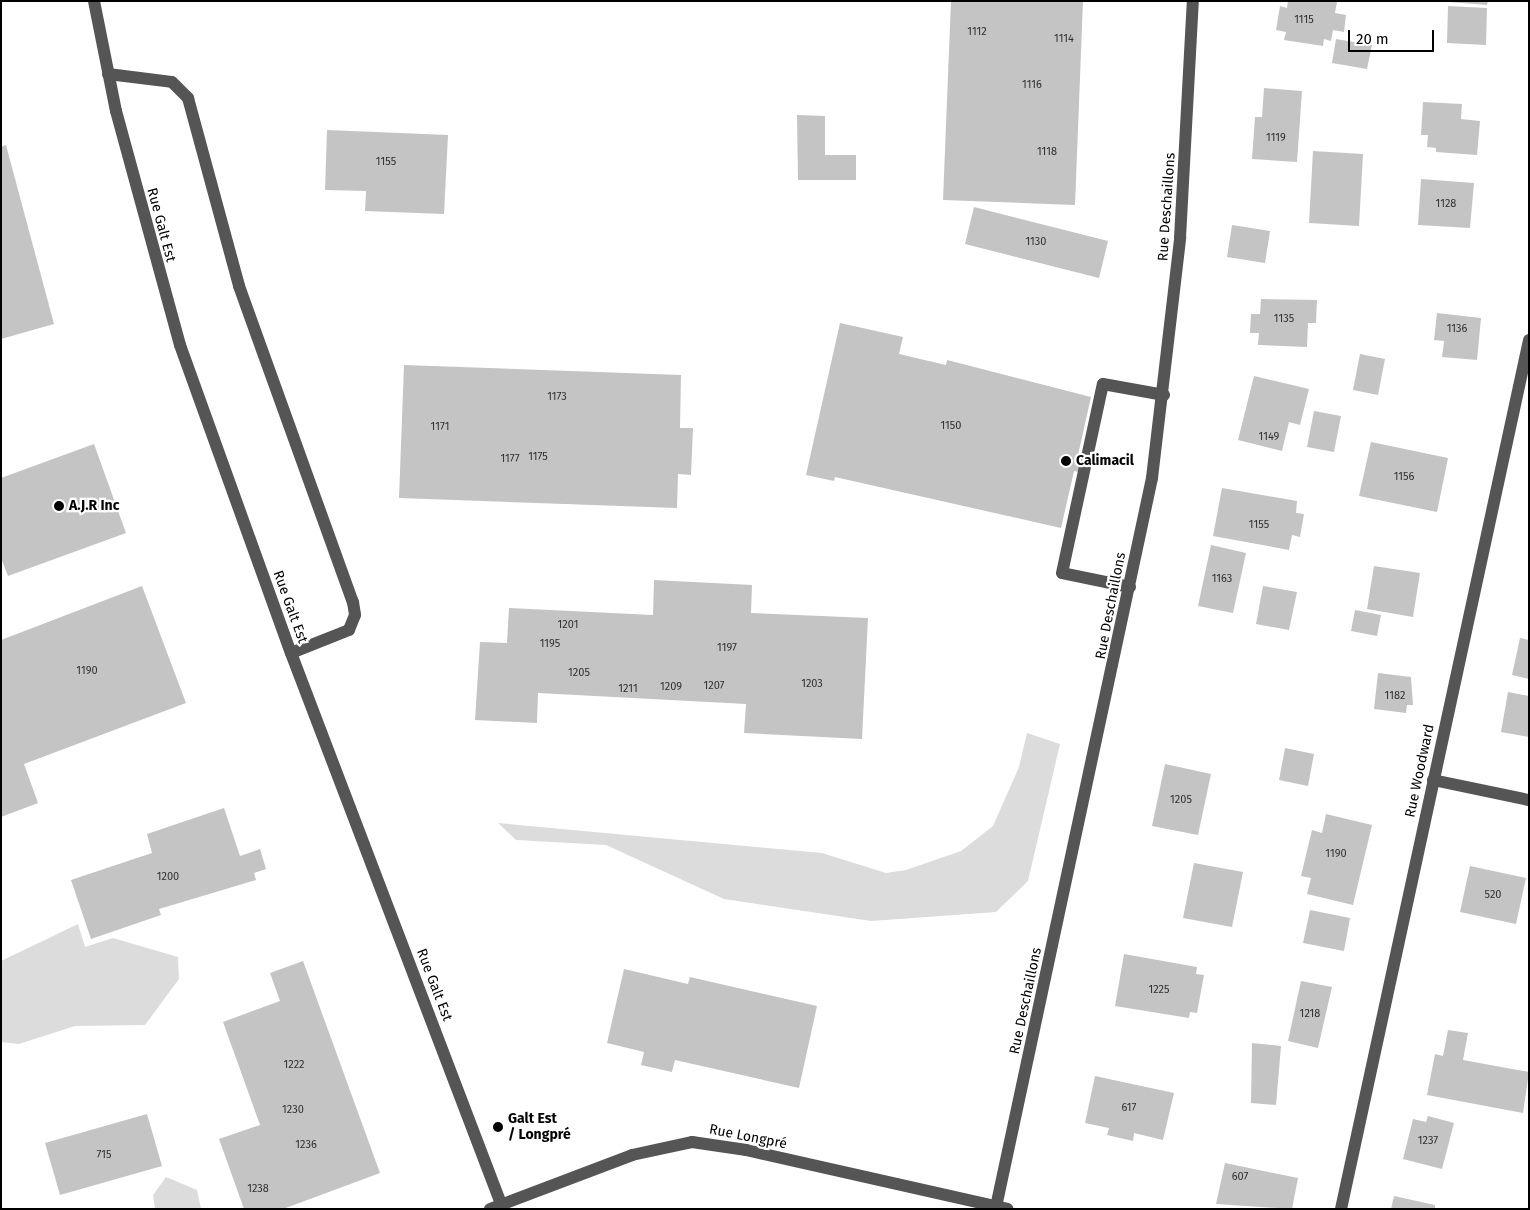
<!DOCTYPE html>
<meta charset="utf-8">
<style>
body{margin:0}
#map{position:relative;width:1530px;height:1210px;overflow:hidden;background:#fff;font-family:"Fira Sans",sans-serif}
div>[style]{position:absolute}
.green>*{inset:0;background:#dcdcdc}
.building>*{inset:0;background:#c4c4c4}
.minor>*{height:12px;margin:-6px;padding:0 6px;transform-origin:6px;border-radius:6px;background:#555}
.dots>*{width:14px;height:14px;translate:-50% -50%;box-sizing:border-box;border:2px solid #fff;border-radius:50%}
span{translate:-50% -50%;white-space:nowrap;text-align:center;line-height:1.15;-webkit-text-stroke:4.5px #fff;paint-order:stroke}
.number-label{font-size:11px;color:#313131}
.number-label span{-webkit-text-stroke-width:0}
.street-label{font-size:14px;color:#000}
.poi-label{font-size:14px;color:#000;font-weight:700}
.left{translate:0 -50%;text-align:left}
.frame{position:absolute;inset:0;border:2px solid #000;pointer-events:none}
.scale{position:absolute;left:1348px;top:30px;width:86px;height:22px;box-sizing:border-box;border:2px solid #000;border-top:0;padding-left:6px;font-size:15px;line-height:18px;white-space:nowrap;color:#000;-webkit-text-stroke:4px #fff;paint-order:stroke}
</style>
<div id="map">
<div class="green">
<i style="clip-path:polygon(1027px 733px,1060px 744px,1028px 881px,996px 912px,871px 921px,724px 899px,606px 845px,516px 840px,498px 823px,822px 853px,886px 873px,906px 870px,961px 851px,993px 826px,1019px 767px)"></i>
<i style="clip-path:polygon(78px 924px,85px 947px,113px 938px,178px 957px,179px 979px,145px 1025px,75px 1026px,19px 1044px,1px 1042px,1px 961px)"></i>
<i style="clip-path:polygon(166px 1177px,197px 1190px,201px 1209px,155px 1209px,153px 1195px)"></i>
</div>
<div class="building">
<i style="clip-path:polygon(951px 1px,1083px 1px,1075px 205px,943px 200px)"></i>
<i style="clip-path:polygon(1288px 1px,1337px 2px,1335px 13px,1346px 15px,1344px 32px,1333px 30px,1331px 41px,1324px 39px,1323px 46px,1284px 40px,1286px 32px,1276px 30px,1280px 6px,1287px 8px)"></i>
<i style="clip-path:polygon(1437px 1px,1488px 1px,1487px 5px)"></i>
<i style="clip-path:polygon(1448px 6px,1487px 8px,1486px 45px,1447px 43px)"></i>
<i style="clip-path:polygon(1336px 39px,1372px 45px,1367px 69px,1332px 63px)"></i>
<i style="clip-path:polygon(1264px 88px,1302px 91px,1297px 162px,1252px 159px,1255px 117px,1262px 117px)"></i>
<i style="clip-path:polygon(1423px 102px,1462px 104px,1461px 119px,1480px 121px,1477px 155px,1436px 152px,1436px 148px,1427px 147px,1428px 135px,1421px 135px)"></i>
<i style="clip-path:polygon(797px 115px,825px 116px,825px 155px,856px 155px,856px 180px,798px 180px)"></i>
<i style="clip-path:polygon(327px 130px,448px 135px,444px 214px,365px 211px,366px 191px,325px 190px)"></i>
<i style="clip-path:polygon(6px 145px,54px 324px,1px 339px,1px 147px)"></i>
<i style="clip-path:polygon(1313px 151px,1363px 154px,1359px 226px,1309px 223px)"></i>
<i style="clip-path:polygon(1421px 179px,1474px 183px,1470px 228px,1418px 225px)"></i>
<i style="clip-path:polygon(974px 207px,1108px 241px,1099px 278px,965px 244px)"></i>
<i style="clip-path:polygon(1232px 225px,1270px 231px,1265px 263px,1227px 257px)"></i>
<i style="clip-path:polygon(1261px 299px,1317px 300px,1316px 323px,1308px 323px,1307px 347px,1258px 345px,1259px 333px,1250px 333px,1251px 314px,1260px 314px)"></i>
<i style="clip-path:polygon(1437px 313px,1481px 318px,1477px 360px,1442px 357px,1444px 341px,1434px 340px)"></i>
<i style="clip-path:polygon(840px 323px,903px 337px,899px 354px,946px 365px,947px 360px,1091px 397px,1078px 455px,1083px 456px,1079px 472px,1074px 471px,1061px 528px,835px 477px,834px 481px,806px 475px)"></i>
<i style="clip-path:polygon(1360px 354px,1385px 359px,1378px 395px,1353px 390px)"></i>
<i style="clip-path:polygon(404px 365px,681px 375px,680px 428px,693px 428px,691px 475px,678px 474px,677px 508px,399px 498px)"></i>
<i style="clip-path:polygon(1254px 376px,1309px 389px,1300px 425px,1289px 422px,1282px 451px,1238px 440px)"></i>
<i style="clip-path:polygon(1314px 411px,1341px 416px,1334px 452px,1307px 447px)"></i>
<i style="clip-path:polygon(1371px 442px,1448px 458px,1437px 512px,1359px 496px)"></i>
<i style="clip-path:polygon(94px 444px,126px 533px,8px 576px,1px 558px,1px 478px)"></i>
<i style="clip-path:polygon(1222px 488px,1297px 501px,1296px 513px,1304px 514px,1300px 537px,1292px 535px,1289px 550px,1213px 536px)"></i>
<i style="clip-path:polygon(1211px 545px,1246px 553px,1233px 613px,1198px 606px)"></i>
<i style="clip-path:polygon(1374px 566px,1420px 573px,1413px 617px,1367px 609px)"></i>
<i style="clip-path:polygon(654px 580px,752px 585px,751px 613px,868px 618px,862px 739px,744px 733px,746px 704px,538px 693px,537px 723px,475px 720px,480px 642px,507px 643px,509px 608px,653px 615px)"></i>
<i style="clip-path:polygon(142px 586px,186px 703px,24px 764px,38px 803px,1px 817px,1px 640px)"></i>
<i style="clip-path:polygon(1263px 586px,1297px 592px,1289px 630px,1256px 624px)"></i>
<i style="clip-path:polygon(1355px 610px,1381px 615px,1377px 636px,1351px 631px)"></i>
<i style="clip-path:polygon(1520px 638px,1529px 640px,1529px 679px,1512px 675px)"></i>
<i style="clip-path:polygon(1378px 673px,1411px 677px,1413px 705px,1407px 705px,1406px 713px,1374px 709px)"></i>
<i style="clip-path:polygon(1508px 692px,1529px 696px,1529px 737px,1501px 732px)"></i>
<i style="clip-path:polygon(1285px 748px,1314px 754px,1308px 786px,1279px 780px)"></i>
<i style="clip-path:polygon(1165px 764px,1211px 774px,1198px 835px,1152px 826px)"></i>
<i style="clip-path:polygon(224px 808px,240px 856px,260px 849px,266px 869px,254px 873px,256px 880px,159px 909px,161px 915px,91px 939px,71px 880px,152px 853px,147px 834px)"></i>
<i style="clip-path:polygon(1326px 814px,1372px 825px,1353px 905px,1307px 894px,1311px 878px,1301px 876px,1312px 830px,1322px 833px)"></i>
<i style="clip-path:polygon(1194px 863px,1243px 872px,1232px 927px,1183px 918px)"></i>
<i style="clip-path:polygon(1470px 866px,1526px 878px,1516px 924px,1460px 912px)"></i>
<i style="clip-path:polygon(1310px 910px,1350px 918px,1344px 951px,1303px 943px)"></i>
<i style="clip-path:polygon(1124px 954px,1197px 967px,1196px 974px,1204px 975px,1197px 1013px,1190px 1012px,1189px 1018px,1115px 1006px)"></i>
<i style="clip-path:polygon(303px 961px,380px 1173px,283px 1209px,244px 1209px,219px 1139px,260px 1125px,223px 1022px,280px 1001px,270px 973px)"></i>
<i style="clip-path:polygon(624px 969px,688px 984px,690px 977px,817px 1006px,799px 1088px,675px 1060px,672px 1072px,641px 1065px,644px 1052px,607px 1043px)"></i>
<i style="clip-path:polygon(1301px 981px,1332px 987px,1318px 1048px,1288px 1041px)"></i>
<i style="clip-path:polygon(1448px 1030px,1468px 1033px,1463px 1060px,1529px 1072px,1523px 1113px,1427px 1095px,1435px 1054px,1443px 1056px)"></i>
<i style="clip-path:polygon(1252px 1043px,1281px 1046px,1276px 1105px,1251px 1103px)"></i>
<i style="clip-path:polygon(1095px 1076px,1174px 1093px,1163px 1140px,1134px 1133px,1133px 1141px,1107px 1135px,1109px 1128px,1085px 1123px)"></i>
<i style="clip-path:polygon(147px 1114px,162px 1166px,60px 1195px,45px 1143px)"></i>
<i style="clip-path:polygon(1428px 1116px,1454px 1123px,1442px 1169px,1403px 1159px,1413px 1119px,1426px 1122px)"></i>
<i style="clip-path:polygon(1225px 1163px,1298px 1178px,1292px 1209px,1216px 1204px)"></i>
<i style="clip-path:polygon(1394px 1196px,1435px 1205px,1435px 1209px,1391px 1209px)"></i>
</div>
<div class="minor">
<i style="left:94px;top:1px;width:112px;rotate:78.7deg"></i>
<i style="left:116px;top:111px;width:243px;rotate:74.7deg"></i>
<i style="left:180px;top:345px;width:327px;rotate:70.2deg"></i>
<i style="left:291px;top:653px;width:595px;rotate:69.13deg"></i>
<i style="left:108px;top:74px;width:64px;rotate:7.1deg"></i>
<i style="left:172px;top:82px;width:23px;rotate:45deg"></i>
<i style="left:188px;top:98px;width:195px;rotate:74.8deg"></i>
<i style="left:239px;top:286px;width:336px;rotate:70.2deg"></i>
<i style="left:353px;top:602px;width:13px;rotate:81deg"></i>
<i style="left:355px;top:615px;width:16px;rotate:112deg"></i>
<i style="left:349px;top:630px;width:62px;rotate:158.4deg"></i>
<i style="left:1130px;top:587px;width:69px;rotate:-168.4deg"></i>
<i style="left:1062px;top:573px;width:193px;rotate:-77.8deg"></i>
<i style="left:1103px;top:384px;width:62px;rotate:10.2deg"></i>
<i style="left:1433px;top:780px;width:98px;rotate:11.8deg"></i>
<i style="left:996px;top:1207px;width:746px;rotate:-77.92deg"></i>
<i style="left:1152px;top:478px;width:242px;rotate:-83.3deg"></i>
<i style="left:1180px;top:238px;width:237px;rotate:-86.9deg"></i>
<i style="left:490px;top:1209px;width:152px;rotate:-20.8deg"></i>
<i style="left:632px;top:1155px;width:61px;rotate:-12.2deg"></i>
<i style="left:692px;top:1142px;width:55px;rotate:8.4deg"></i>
<i style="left:746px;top:1150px;width:268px;rotate:12.7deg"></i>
<i style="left:1341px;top:1209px;width:889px;rotate:-77.79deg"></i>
</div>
<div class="dots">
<i style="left:1066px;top:461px;background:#000"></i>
<i style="left:59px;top:506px;background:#000"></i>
<i style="left:498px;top:1127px;background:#000"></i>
</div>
<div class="number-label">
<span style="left:1304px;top:20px">1115</span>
<span style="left:977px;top:32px">1112</span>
<span style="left:1064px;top:39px">1114</span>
<span style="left:1032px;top:85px">1116</span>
<span style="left:1276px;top:138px">1119</span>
<span style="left:1047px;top:152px">1118</span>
<span style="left:386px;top:162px">1155</span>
<span style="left:1446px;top:204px">1128</span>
<span style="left:1036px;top:242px">1130</span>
<span style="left:1284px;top:319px">1135</span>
<span style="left:1457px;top:329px">1136</span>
<span style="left:557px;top:397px">1173</span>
<span style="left:951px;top:426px">1150</span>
<span style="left:440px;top:427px">1171</span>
<span style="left:1269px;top:437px">1149</span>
<span style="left:538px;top:457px">1175</span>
<span style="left:510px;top:459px">1177</span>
<span style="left:1404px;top:477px">1156</span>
<span style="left:1259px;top:525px">1155</span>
<span style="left:1222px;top:579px">1163</span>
<span style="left:568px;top:625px">1201</span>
<span style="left:550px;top:644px">1195</span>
<span style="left:727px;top:648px">1197</span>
<span style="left:87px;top:671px">1190</span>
<span style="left:579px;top:673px">1205</span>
<span style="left:812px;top:684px">1203</span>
<span style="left:714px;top:686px">1207</span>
<span style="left:671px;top:687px">1209</span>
<span style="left:628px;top:689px">1211</span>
<span style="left:1395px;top:696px">1182</span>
<span style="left:1181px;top:800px">1205</span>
<span style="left:1336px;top:854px">1190</span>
<span style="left:168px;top:877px">1200</span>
<span style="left:1493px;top:895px">520</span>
<span style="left:1159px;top:990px">1225</span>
<span style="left:1310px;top:1014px">1218</span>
<span style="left:294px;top:1065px">1222</span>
<span style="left:1129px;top:1108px">617</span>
<span style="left:293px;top:1110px">1230</span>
<span style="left:1428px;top:1141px">1237</span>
<span style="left:306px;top:1145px">1236</span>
<span style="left:104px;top:1155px">715</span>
<span style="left:1240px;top:1177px">607</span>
<span style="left:258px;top:1189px">1238</span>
</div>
<div class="street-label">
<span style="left:1167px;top:207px;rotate:-86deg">Rue Deschaillons</span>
<span style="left:161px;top:225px;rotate:75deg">Rue Galt Est</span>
<span style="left:1111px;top:606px;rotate:-79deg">Rue Deschaillons</span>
<span style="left:290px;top:607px;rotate:70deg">Rue Galt Est</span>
<span style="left:1420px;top:771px;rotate:-78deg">Rue Woodward</span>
<span style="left:434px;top:985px;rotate:69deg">Rue Galt Est</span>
<span style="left:1026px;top:1001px;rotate:-78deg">Rue Deschaillons</span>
<span style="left:748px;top:1137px;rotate:11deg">Rue Longpré</span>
</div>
<div class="poi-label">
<span class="left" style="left:1076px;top:461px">Calimacil</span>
<span class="left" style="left:69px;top:506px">A.J.R Inc</span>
<span class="left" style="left:508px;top:1127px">Galt Est<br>/ Longpré</span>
</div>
<div class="frame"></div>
<div class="scale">20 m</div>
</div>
